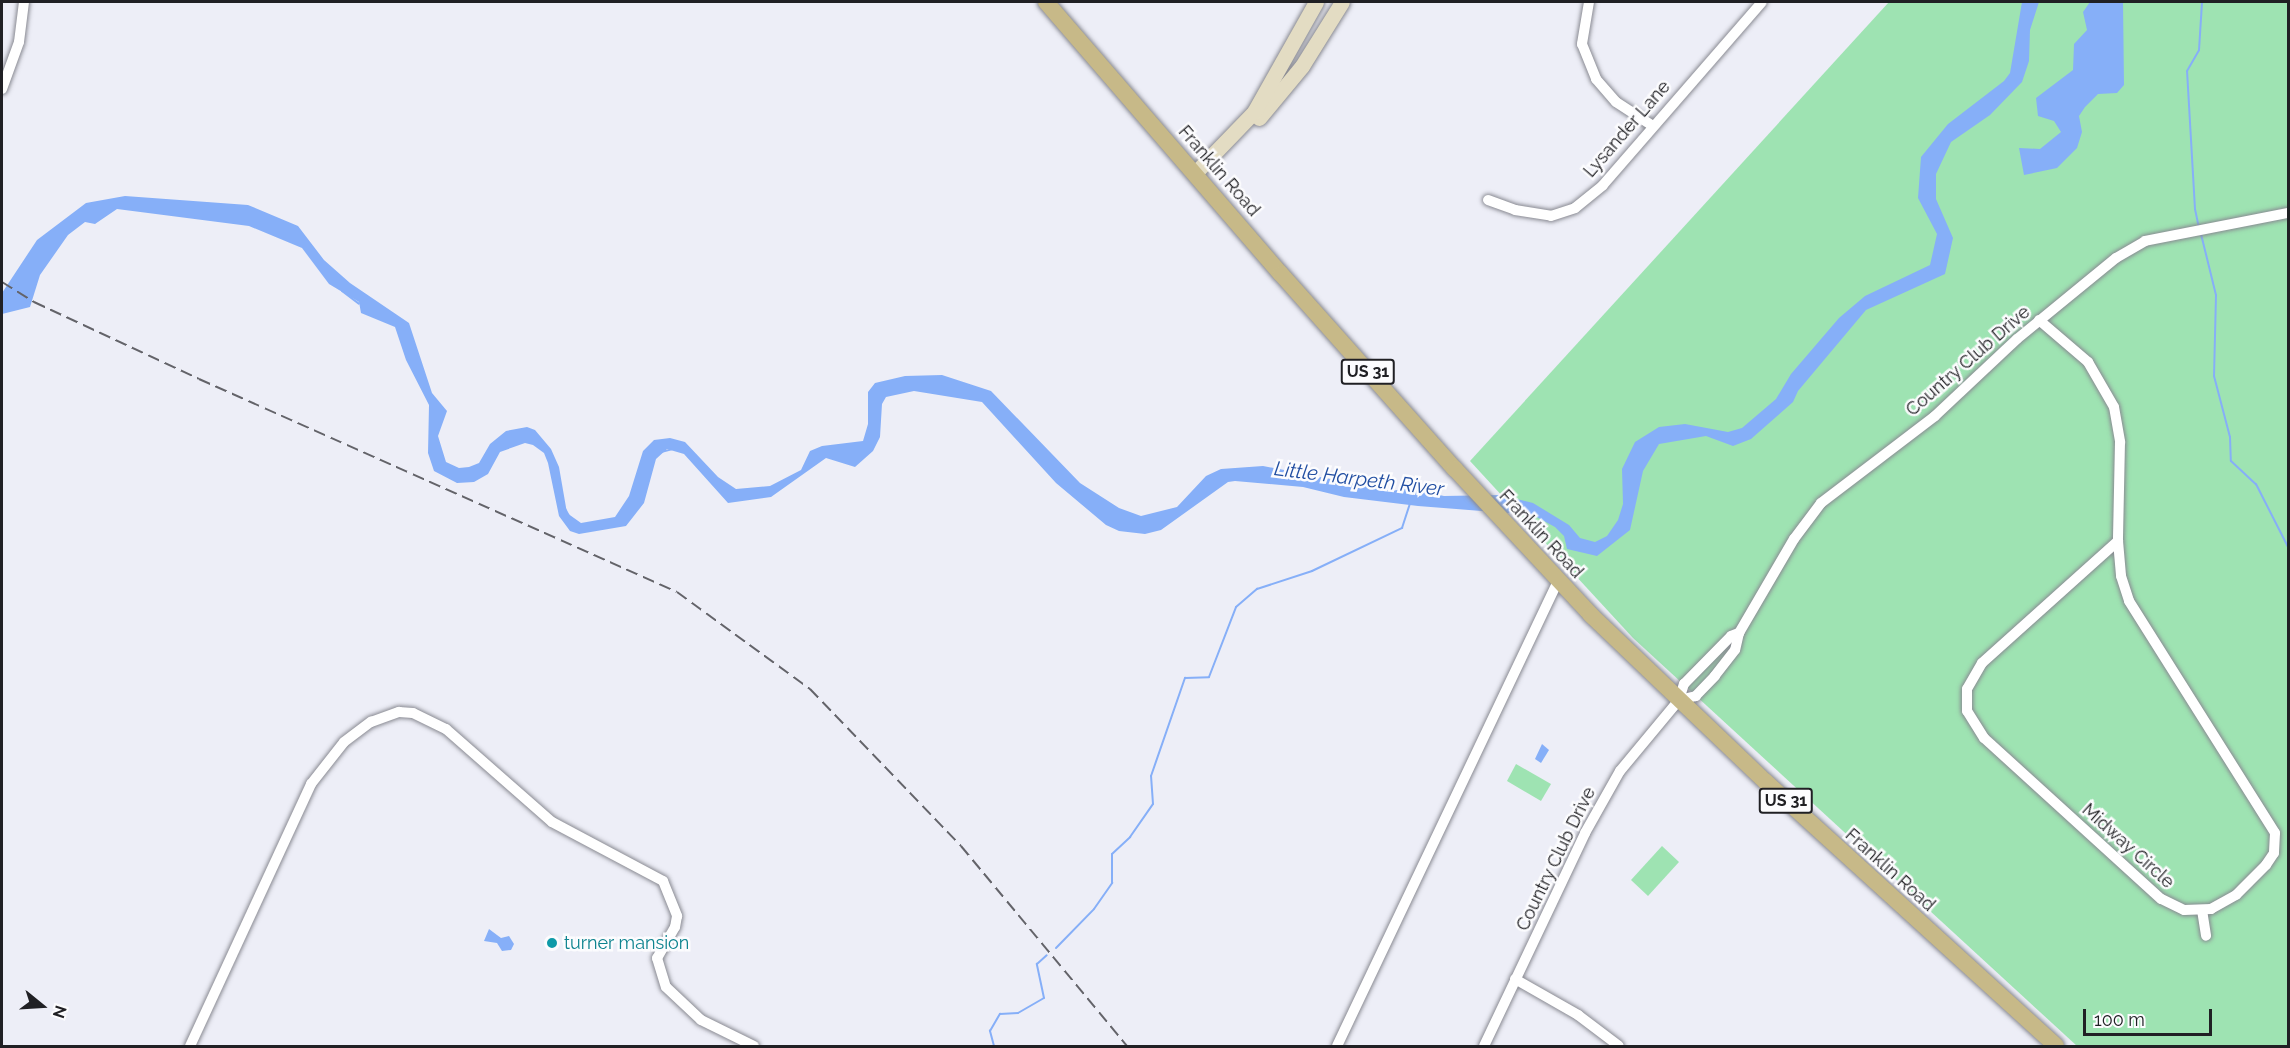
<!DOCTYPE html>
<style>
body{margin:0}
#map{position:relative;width:2290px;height:1048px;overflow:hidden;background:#edeef7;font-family:Raleway,sans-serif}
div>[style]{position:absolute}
.green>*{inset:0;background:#9ee3b2}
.water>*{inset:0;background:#86aff8}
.stream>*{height:2px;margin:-1px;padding:0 1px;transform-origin:1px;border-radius:1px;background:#86aff8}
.roads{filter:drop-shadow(0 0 2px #898a92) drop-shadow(0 0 2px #898a92)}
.minor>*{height:10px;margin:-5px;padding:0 5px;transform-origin:5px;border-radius:5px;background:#fff}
.secondary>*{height:15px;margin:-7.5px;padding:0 7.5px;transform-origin:7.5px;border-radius:7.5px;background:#e3dcc3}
.primary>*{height:16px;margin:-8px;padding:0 8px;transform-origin:8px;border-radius:8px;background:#c7b988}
.rail>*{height:2px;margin-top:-1px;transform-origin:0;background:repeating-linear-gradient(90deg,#636369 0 12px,transparent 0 18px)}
.dots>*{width:16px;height:16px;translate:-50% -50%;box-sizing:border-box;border:3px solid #fcfcfe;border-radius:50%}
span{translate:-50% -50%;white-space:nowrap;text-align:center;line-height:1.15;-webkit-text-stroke:5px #fcfcfe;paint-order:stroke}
.shield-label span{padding:2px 4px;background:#fcfcfe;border:2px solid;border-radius:4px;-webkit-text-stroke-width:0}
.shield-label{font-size:16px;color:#202024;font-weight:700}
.street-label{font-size:18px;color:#202024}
.culture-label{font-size:18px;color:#0d838f}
.left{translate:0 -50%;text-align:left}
.water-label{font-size:20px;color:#214ea2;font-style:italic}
.frame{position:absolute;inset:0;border:3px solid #202024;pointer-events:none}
.north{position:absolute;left:12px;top:976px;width:60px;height:60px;-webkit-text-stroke:4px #fcfcfe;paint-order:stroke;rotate:108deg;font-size:16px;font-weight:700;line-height:24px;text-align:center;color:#202024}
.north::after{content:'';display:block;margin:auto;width:21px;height:27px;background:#202024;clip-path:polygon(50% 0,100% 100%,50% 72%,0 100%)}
.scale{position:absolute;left:2083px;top:1009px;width:129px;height:27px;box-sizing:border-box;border:3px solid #202024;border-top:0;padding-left:8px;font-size:18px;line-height:21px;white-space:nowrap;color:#202024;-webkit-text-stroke:4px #fcfcfe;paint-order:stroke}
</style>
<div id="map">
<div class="green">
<i style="clip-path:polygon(1889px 2px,2288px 2px,2288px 1046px,2077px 1046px,1633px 638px,1470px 461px)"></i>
<i style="clip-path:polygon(1516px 764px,1551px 784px,1541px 801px,1507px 781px)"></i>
<i style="clip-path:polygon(1662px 846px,1679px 862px,1648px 896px,1631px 880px)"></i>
</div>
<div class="water">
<i style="clip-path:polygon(2022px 2px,2039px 2px,2030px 30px,2029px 61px,2022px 82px,1990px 115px,1951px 142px,1936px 174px,1936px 199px,1953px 238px,1945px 274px,1866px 310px,1798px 391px,1793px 402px,1751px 439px,1733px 446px,1706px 436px,1659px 444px,1643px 471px,1630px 530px,1597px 556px,1567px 549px,1564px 536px,1555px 527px,1533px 515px,1418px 506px,1344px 497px,1303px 487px,1235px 481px,1228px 482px,1161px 530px,1145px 534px,1119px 531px,1106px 525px,1056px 483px,982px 402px,914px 391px,886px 397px,882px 404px,880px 437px,873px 451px,855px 467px,826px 458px,771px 497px,728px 503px,684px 454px,667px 449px,656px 459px,644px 503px,626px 526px,579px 534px,570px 531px,559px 516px,548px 463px,544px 453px,533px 445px,525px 443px,500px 452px,488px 474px,474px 482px,457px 483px,434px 471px,428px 453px,429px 405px,406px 360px,395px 327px,361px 313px,359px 302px,329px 284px,302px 248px,249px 226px,117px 209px,95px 224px,85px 222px,68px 235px,40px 275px,30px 307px,2px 314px,2px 293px,37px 240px,86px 203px,125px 196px,248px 205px,298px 226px,324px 260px,350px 283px,409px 323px,432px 393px,447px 411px,438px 436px,446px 462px,459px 468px,469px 467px,479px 463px,490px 444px,506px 431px,527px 427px,535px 430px,551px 449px,559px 467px,567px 513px,581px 523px,615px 517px,629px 496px,643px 451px,654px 440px,670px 438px,685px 442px,718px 477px,736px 489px,770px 486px,801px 470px,810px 451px,822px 446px,863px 441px,868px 424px,868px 392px,875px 383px,905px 376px,942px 375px,991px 391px,1080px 483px,1119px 508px,1141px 516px,1177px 507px,1206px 476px,1221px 469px,1263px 466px,1392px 491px,1407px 488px,1444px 496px,1500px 495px,1533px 503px,1569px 525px,1580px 538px,1595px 542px,1607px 536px,1618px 520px,1623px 504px,1622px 469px,1635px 442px,1659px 427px,1685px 424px,1728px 432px,1742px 428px,1776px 399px,1791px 374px,1839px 318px,1865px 296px,1930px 265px,1937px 234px,1918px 198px,1921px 157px,1948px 124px,2004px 81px,2010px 73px)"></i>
<i style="clip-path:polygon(2090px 2px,2123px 2px,2124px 85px,2117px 93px,2098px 94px,2085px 107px,2079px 116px,2082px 132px,2077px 148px,2057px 168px,2024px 175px,2019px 148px,2040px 149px,2061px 132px,2054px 121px,2038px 116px,2036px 98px,2073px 70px,2074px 44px,2087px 30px,2083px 12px)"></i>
<i style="clip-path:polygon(1542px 744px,1549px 750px,1541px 763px,1535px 759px)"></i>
<i style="clip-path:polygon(489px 929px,501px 938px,509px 936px,514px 944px,511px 950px,502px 951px,497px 943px,484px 941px)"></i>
</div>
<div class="stream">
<i style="left:2199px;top:228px;width:19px;rotate:-102deg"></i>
<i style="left:2195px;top:209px;width:138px;rotate:-93.3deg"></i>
<i style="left:2187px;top:71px;width:24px;rotate:-60deg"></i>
<i style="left:2199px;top:50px;width:48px;rotate:-86.4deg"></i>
<i style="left:2201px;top:234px;width:63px;rotate:76.2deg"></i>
<i style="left:2216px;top:295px;width:81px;rotate:91.4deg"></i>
<i style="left:2214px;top:376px;width:63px;rotate:75.3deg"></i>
<i style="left:2230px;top:437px;width:24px;rotate:88deg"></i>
<i style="left:2231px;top:461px;width:34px;rotate:43deg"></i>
<i style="left:2256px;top:484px;width:71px;rotate:63.1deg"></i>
<i style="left:342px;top:291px;width:21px;rotate:37deg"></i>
<i style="left:661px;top:452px;width:12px;rotate:-14deg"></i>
<i style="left:563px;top:505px;width:13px;rotate:61deg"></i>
<i style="left:1056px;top:948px;width:54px;rotate:-45.7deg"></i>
<i style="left:1094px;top:909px;width:32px;rotate:-55deg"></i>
<i style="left:1112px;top:883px;width:29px;rotate:-90deg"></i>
<i style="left:1112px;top:854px;width:25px;rotate:-43deg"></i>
<i style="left:1130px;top:837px;width:40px;rotate:-55.1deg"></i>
<i style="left:1153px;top:804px;width:28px;rotate:-94deg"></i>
<i style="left:1151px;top:776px;width:104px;rotate:-70.9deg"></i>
<i style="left:1185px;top:678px;width:24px;rotate:-2deg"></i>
<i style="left:1209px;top:677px;width:75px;rotate:-68.9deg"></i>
<i style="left:1236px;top:607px;width:28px;rotate:-41deg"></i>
<i style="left:1257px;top:589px;width:58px;rotate:-18.1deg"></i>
<i style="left:1312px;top:571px;width:100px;rotate:-25.5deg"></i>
<i style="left:1402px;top:528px;width:25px;rotate:-72deg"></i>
<i style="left:994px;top:1046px;width:16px;rotate:-105deg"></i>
<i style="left:990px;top:1031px;width:20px;rotate:-60deg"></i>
<i style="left:1000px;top:1014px;width:18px;rotate:-3deg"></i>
<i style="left:1018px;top:1013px;width:30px;rotate:-30deg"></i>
<i style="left:1044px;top:998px;width:35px;rotate:-102deg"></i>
<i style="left:1037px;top:964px;width:13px;rotate:-42deg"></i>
</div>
<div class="roads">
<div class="minor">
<i style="left:1589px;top:2px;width:43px;rotate:99.5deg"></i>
<i style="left:1582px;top:44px;width:38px;rotate:68deg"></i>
<i style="left:1596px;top:79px;width:30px;rotate:49deg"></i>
<i style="left:1616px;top:102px;width:44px;rotate:33deg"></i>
<i style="left:2px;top:89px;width:50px;rotate:-70.1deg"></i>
<i style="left:19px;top:42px;width:40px;rotate:-82.9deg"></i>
<i style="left:1488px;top:200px;width:29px;rotate:20deg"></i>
<i style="left:1515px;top:210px;width:36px;rotate:9deg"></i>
<i style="left:1551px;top:216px;width:25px;rotate:-18deg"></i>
<i style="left:1575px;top:208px;width:36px;rotate:-39deg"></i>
<i style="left:1603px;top:185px;width:242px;rotate:-49deg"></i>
<i style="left:2039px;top:320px;width:65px;rotate:40.6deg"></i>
<i style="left:2088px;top:362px;width:52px;rotate:60deg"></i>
<i style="left:2114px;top:407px;width:36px;rotate:80deg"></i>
<i style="left:2120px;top:442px;width:99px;rotate:91.2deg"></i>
<i style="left:2118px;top:541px;width:35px;rotate:85deg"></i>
<i style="left:2121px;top:576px;width:26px;rotate:72deg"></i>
<i style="left:2129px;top:601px;width:274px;rotate:57.8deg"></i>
<i style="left:2275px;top:833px;width:20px;rotate:93deg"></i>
<i style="left:2274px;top:853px;width:14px;rotate:124deg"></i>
<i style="left:2266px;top:865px;width:42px;rotate:135deg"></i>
<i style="left:2236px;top:895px;width:29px;rotate:151deg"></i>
<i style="left:2211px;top:909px;width:27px;rotate:178deg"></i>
<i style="left:2184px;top:910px;width:25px;rotate:-154deg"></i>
<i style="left:2161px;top:899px;width:239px;rotate:-137.7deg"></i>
<i style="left:1984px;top:738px;width:32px;rotate:-122deg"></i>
<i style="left:1967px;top:711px;width:22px;rotate:-90deg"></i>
<i style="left:1967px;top:689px;width:30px;rotate:-60deg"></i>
<i style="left:1982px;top:663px;width:183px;rotate:-41.9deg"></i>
<i style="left:1739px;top:633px;width:109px;rotate:-59.7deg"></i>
<i style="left:1794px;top:539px;width:45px;rotate:-53.1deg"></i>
<i style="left:1821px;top:503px;width:143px;rotate:-37.3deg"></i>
<i style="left:1935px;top:416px;width:112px;rotate:-43.2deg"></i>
<i style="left:2017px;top:339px;width:128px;rotate:-39.3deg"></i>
<i style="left:2116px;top:258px;width:34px;rotate:-30deg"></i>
<i style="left:2145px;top:241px;width:146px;rotate:-11.1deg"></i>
<i style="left:2202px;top:910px;width:26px;rotate:81deg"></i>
<i style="left:1515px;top:979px;width:73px;rotate:29.7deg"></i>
<i style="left:1578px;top:1015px;width:51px;rotate:37.1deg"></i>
<i style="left:190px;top:1046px;width:289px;rotate:-65.2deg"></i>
<i style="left:311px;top:784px;width:53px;rotate:-51.8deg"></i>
<i style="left:344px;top:742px;width:34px;rotate:-37deg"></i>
<i style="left:371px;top:722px;width:30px;rotate:-20deg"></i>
<i style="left:399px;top:712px;width:14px;rotate:4deg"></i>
<i style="left:413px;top:713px;width:37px;rotate:26deg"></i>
<i style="left:446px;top:729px;width:141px;rotate:41.3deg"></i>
<i style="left:552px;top:822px;width:126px;rotate:28deg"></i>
<i style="left:663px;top:881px;width:38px;rotate:68deg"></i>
<i style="left:677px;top:916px;width:11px;rotate:100deg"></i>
<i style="left:675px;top:927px;width:36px;rotate:120deg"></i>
<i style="left:657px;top:958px;width:30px;rotate:73deg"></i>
<i style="left:666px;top:987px;width:48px;rotate:43.3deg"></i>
<i style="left:701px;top:1020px;width:59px;rotate:26.1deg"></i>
<i style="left:1337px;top:1046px;width:515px;rotate:-64.58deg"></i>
<i style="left:1484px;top:1046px;width:236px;rotate:-64.6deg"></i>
<i style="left:1585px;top:833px;width:71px;rotate:-60.6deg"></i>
<i style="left:1620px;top:771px;width:92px;rotate:-50.3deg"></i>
<i style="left:1679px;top:700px;width:17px;rotate:-73deg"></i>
<i style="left:1684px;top:684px;width:67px;rotate:-45.6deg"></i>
<i style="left:1731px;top:636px;width:9px;rotate:-21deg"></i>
<i style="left:1739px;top:633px;width:17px;rotate:103deg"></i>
<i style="left:1735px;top:650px;width:33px;rotate:128deg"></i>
<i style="left:1715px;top:676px;width:28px;rotate:134deg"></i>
<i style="left:1696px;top:696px;width:17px;rotate:167deg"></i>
</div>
<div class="secondary">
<i style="left:1259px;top:118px;width:67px;rotate:-50.4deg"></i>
<i style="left:1302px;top:66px;width:75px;rotate:-58deg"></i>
<i style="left:1195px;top:173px;width:85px;rotate:-46deg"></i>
<i style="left:1254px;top:112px;width:126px;rotate:-60.6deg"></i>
</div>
<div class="primary">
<i style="left:1046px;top:2px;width:359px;rotate:49.2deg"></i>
<i style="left:1281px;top:274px;width:261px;rotate:48.3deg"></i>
<i style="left:1455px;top:469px;width:200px;rotate:47deg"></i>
<i style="left:1591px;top:615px;width:242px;rotate:43.7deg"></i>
<i style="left:1766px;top:782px;width:392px;rotate:42.3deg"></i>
</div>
</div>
<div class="rail">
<i style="left:2px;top:282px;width:38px;rotate:32deg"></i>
<i style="left:34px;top:302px;width:182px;rotate:25deg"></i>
<i style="left:199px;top:379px;width:523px;rotate:24.02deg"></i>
<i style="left:677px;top:592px;width:165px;rotate:36.1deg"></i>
<i style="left:810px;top:689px;width:218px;rotate:46.1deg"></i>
<i style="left:961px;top:846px;width:260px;rotate:50.3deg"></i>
</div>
<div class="dots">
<i style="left:552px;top:943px;background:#0f9aa8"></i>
</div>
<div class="shield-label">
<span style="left:1368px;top:372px">US 31</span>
<span style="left:1786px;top:801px">US 31</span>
</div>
<div class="street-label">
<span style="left:1627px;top:129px;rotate:-49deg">Lysander Lane</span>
<span style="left:1219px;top:171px;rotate:49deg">Franklin Road</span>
<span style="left:1968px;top:361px;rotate:-41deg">Country Club Drive</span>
<span style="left:1541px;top:534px;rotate:47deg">Franklin Road</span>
<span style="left:2128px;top:846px;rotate:42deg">Midway Circle</span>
<span style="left:1556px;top:859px;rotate:-64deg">Country Club Drive</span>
<span style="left:1890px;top:870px;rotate:42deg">Franklin Road</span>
</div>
<div class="culture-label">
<span class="left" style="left:564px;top:943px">turner mansion</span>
</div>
<div class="water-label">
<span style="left:1359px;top:479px;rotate:7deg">Little Harpeth River</span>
</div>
<div class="frame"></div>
<div class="north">N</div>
<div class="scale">100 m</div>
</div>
